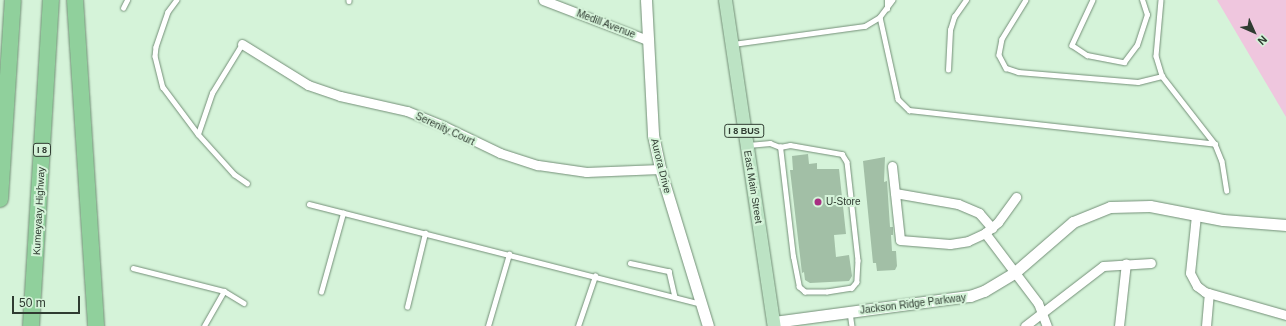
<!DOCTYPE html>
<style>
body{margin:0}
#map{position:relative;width:1286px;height:326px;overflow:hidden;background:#d5f3d9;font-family:Helvetica,sans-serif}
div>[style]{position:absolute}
.green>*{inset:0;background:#efc6de}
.building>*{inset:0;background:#a2bfa6}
.roads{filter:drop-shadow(0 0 1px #738f77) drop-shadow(0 0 1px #738f77)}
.service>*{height:4.5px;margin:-2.25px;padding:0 2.25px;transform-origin:2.25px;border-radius:2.25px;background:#fff}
.minor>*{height:9px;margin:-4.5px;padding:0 4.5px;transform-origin:4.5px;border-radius:4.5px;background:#fff}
.tertiary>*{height:11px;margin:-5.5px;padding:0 5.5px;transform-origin:5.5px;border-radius:5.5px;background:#fff}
.primary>*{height:13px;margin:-6.5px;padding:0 6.5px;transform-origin:6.5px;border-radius:6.5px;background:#bce3c4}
.motorway>*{height:16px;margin:-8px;padding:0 8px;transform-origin:8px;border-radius:8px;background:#90d09c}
.dots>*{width:11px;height:11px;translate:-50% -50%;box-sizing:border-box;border:2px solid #d5f3d9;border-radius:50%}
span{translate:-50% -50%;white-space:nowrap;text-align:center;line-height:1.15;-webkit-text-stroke:4px #d5f3d9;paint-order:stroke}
.shield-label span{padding:1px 3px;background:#d5f3d9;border:1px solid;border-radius:3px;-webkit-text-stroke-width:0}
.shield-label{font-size:9px;color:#2f3b31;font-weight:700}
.street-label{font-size:10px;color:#2f3b31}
.poi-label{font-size:10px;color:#2f3b31}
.left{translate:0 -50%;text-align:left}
.north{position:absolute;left:1234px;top:12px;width:40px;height:40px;-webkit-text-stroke:3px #d5f3d9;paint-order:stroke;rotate:135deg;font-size:11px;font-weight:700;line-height:16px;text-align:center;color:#2f3b31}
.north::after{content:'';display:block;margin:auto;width:14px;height:18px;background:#2f3b31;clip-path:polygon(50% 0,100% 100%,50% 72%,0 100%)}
.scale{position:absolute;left:12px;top:296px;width:68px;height:18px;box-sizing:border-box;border:2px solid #2f3b31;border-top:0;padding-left:5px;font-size:12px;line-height:14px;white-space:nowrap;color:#2f3b31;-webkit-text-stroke:3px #d5f3d9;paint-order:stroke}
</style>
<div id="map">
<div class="green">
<i style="clip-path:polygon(1217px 0,1286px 0,1286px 117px)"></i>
</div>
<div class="building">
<i style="clip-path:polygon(808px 154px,809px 164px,817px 163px,817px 169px,839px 169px,846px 234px,834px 235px,836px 257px,849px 255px,852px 276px,849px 281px,810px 283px,805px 280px,804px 272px,802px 273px,790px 170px,793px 170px,792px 156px)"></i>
<i style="clip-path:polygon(885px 157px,884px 182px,887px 181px,890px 227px,893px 227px,893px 235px,891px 235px,892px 251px,896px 251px,897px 266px,895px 270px,877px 271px,876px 263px,873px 263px,863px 161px)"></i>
</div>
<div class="roads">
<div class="service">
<i style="left:177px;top:0;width:15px;rotate:127deg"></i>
<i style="left:168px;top:12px;width:37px;rotate:109deg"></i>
<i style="left:156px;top:47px;width:9px;rotate:96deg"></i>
<i style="left:155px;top:56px;width:32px;rotate:76deg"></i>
<i style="left:163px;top:87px;width:59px;rotate:53.3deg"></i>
<i style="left:198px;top:134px;width:54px;rotate:48deg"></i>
<i style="left:234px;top:174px;width:16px;rotate:35deg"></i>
<i style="left:349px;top:0;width:1px;rotate:90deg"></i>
<i style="left:893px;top:0;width:21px;rotate:127deg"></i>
<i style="left:880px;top:17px;width:84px;rotate:77.6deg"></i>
<i style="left:898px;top:99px;width:16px;rotate:45deg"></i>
<i style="left:909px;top:110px;width:308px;rotate:6.3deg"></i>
<i style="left:1026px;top:0;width:46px;rotate:121.6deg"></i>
<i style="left:1002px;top:39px;width:16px;rotate:101deg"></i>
<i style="left:999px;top:55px;width:15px;rotate:62deg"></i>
<i style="left:1006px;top:68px;width:13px;rotate:18deg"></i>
<i style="left:1018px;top:72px;width:120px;rotate:4.8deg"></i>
<i style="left:1138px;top:82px;width:25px;rotate:-14deg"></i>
<i style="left:1093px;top:0;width:50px;rotate:115deg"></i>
<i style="left:1072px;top:45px;width:18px;rotate:34deg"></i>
<i style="left:1087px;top:55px;width:38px;rotate:11deg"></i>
<i style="left:1124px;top:62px;width:21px;rotate:-53deg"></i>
<i style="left:1137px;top:45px;width:32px;rotate:-72deg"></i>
<i style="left:1147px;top:15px;width:16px;rotate:-108deg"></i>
<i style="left:1161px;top:0;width:56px;rotate:95.1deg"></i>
<i style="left:1156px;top:56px;width:21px;rotate:73deg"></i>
<i style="left:1162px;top:76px;width:86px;rotate:52.1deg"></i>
<i style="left:1215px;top:144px;width:18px;rotate:68deg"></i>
<i style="left:1222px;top:161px;width:30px;rotate:81deg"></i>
<i style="left:123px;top:8px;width:9px;rotate:-63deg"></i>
<i style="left:887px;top:9px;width:9px;rotate:-90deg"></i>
<i style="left:733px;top:44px;width:133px;rotate:-7.8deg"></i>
<i style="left:865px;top:26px;width:17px;rotate:-31deg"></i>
<i style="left:948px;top:70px;width:40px;rotate:-87.1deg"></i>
<i style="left:950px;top:30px;width:14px;rotate:-73deg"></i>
<i style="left:954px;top:17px;width:21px;rotate:-55deg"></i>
<i style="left:198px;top:134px;width:43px;rotate:-71.1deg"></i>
<i style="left:212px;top:93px;width:57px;rotate:-58.5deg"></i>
<i style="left:748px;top:145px;width:22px;rotate:-5deg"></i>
<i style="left:770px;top:143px;width:11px;rotate:22deg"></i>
<i style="left:780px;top:147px;width:10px;rotate:-11deg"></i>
<i style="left:790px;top:145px;width:53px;rotate:9.8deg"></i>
<i style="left:842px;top:154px;width:9px;rotate:58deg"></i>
<i style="left:847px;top:162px;width:99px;rotate:83.6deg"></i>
<i style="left:858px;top:260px;width:22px;rotate:93deg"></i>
<i style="left:857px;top:282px;width:8px;rotate:130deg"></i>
<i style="left:852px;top:288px;width:25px;rotate:171deg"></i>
<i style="left:827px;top:292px;width:22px;rotate:180deg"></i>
<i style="left:805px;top:292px;width:8px;rotate:-140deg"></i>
<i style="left:799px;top:287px;width:31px;rotate:-101deg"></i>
<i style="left:793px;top:257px;width:111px;rotate:-96.7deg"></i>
<i style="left:309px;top:204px;width:404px;rotate:14.3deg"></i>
<i style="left:630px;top:263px;width:40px;rotate:12deg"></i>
<i style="left:669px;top:271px;width:26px;rotate:77deg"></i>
<i style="left:133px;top:268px;width:94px;rotate:14.2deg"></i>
<i style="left:321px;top:292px;width:82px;rotate:-74.4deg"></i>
<i style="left:407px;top:307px;width:76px;rotate:-76.3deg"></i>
<i style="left:850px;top:312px;width:14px;rotate:82deg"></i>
<i style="left:204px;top:326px;width:40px;rotate:-60.3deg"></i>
<i style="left:224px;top:291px;width:23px;rotate:31deg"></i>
<i style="left:488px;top:326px;width:75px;rotate:-73.7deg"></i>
<i style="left:578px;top:326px;width:53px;rotate:-71.2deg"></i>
</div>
<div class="minor">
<i style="left:543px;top:0;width:111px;rotate:21deg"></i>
<i style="left:242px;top:44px;width:78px;rotate:31.8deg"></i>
<i style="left:308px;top:85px;width:34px;rotate:19deg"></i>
<i style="left:340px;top:96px;width:69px;rotate:12.6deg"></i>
<i style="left:407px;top:111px;width:40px;rotate:22deg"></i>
<i style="left:444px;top:126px;width:62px;rotate:25.7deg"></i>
<i style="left:500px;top:153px;width:40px;rotate:18deg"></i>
<i style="left:538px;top:165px;width:49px;rotate:8.3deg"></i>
<i style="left:586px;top:172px;width:74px;rotate:-2.3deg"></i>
<i style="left:892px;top:166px;width:74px;rotate:83.8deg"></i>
<i style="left:900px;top:240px;width:50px;rotate:4.6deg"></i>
<i style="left:950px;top:244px;width:18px;rotate:-9deg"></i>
<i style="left:968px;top:241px;width:19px;rotate:-25deg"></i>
<i style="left:985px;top:233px;width:17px;rotate:-40deg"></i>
<i style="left:998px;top:222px;width:31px;rotate:-54deg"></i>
<i style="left:895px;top:193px;width:64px;rotate:9.9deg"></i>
<i style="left:958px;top:204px;width:23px;rotate:23deg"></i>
<i style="left:979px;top:213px;width:20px;rotate:49deg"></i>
<i style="left:1196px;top:215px;width:58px;rotate:95.9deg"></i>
<i style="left:1190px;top:273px;width:15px;rotate:62deg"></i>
<i style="left:1197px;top:286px;width:10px;rotate:37deg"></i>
<i style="left:1205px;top:292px;width:84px;rotate:15.9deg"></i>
<i style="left:985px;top:233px;width:88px;rotate:52.9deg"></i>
<i style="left:1038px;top:303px;width:25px;rotate:69deg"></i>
<i style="left:1025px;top:326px;width:98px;rotate:-37.6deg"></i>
<i style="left:1103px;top:266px;width:48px;rotate:-3.6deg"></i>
<i style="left:1119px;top:326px;width:63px;rotate:-83.7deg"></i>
<i style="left:1206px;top:326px;width:33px;rotate:-85deg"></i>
</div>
<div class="tertiary">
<i style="left:646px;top:0;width:135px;rotate:87deg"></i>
<i style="left:653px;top:135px;width:35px;rotate:78deg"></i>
<i style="left:660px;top:169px;width:164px;rotate:73deg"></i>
<i style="left:774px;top:322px;width:198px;rotate:-7.6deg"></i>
<i style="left:970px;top:296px;width:15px;rotate:-20deg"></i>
<i style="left:984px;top:291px;width:35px;rotate:-31deg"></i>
<i style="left:1014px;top:273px;width:78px;rotate:-40.8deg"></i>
<i style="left:1073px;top:222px;width:40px;rotate:-22deg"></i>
<i style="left:1110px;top:207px;width:40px;rotate:-1.4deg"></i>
<i style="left:1150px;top:206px;width:74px;rotate:10.9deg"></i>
<i style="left:1223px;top:220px;width:63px;rotate:4.5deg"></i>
</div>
<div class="primary">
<i style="left:725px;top:0;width:330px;rotate:81.5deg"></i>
</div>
<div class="motorway">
<i style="left:75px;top:0;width:327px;rotate:86.3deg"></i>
<i style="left:0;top:199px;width:199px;rotate:-86.3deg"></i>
<i style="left:31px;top:326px;width:327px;rotate:-86.5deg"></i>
</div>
</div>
<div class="dots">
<i style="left:818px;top:202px;background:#a82e82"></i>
</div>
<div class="shield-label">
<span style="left:744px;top:131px">I 8 BUS</span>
<span style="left:42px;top:150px">I 8</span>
</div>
<div class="street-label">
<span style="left:606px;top:24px;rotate:21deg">Medill Avenue</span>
<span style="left:445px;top:129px;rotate:25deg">Serenity Court</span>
<span style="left:661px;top:166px;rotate:76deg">Aurora Drive</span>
<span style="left:753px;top:187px;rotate:81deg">East Main Street</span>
<span style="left:39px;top:211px;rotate:-87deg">Kumeyaay Highway</span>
<span style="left:913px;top:304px;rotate:-7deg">Jackson Ridge Parkway</span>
</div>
<div class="poi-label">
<span class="left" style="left:826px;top:202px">U-Store</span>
</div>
<div class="north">N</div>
<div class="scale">50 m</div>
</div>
